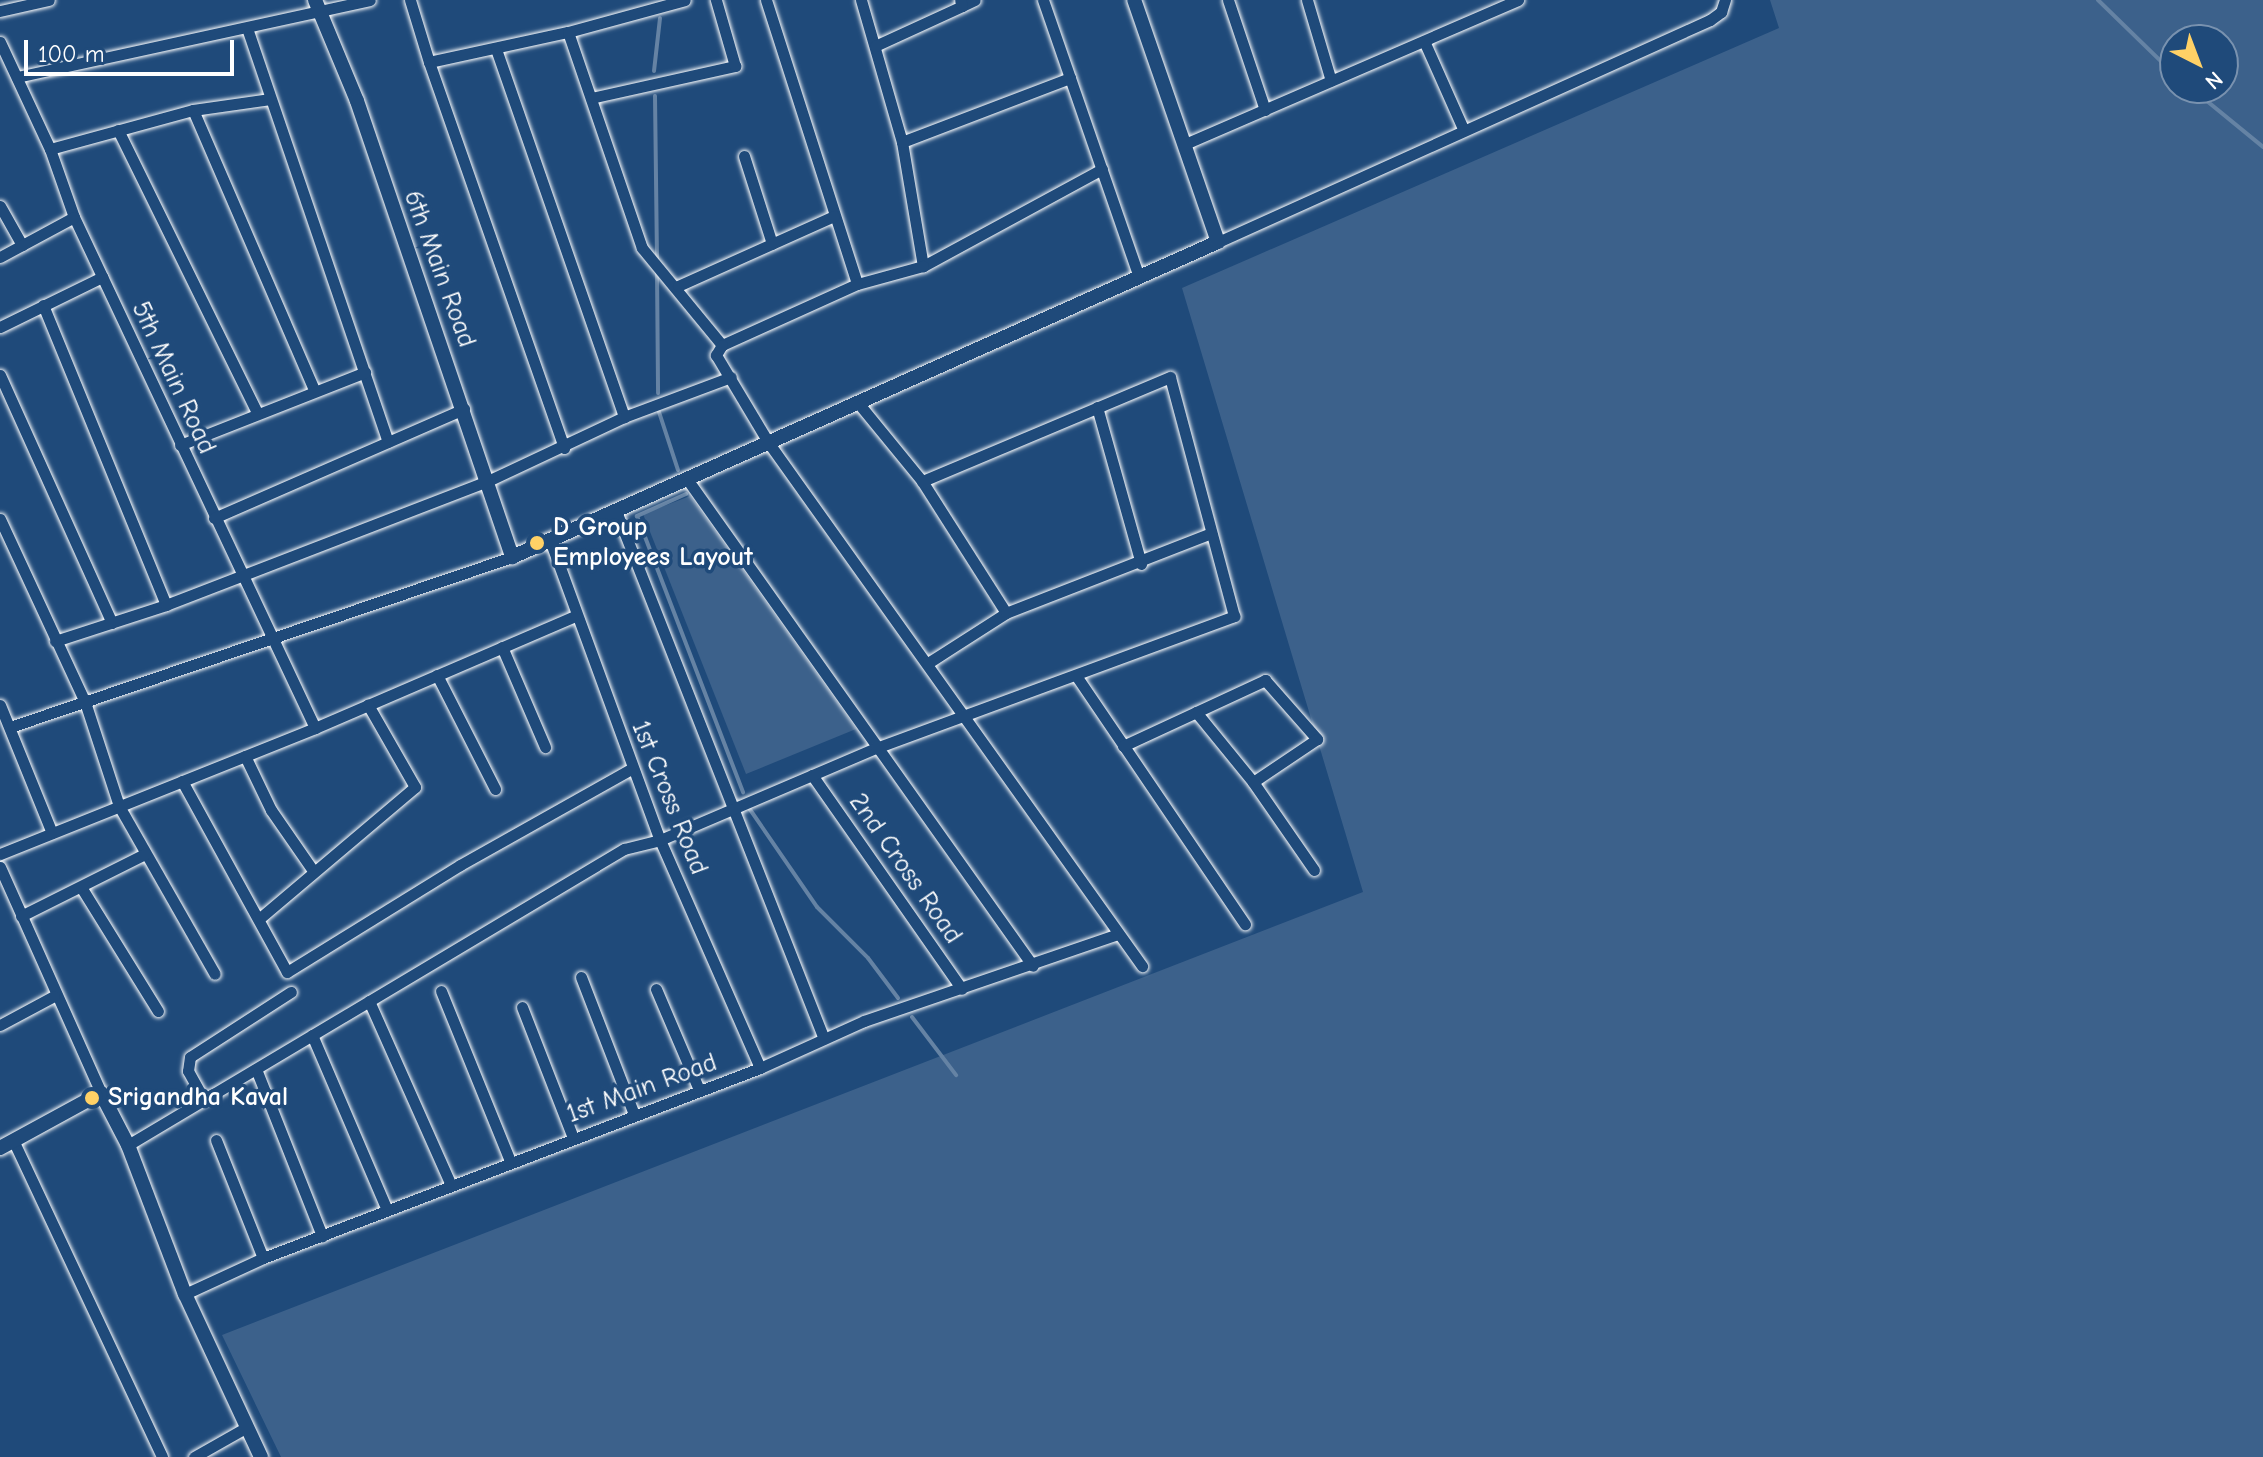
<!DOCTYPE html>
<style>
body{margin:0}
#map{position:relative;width:2263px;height:1457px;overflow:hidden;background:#1f4a7a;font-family:"Comic Neue",sans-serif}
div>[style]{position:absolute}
.green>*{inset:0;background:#3c618b}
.stream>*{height:4px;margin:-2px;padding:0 2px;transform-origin:2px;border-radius:2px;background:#6583a4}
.roads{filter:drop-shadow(0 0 2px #fff) drop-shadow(0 0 2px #fff)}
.minor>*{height:11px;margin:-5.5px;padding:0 5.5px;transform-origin:5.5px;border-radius:5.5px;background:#1f4a7a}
.tertiary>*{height:14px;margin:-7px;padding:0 7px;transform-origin:7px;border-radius:7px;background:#1f4a7a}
.dots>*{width:22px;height:22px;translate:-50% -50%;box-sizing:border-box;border:4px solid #1f4a7a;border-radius:50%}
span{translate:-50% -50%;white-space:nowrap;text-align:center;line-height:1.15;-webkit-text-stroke:7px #1f4a7a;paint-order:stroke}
.street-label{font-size:26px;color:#fff}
.poi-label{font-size:26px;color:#fff;font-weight:700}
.left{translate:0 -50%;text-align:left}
.north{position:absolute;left:2159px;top:24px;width:80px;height:80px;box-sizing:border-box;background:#1f4a7a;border:2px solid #7992af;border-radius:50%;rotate:138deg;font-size:22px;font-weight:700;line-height:32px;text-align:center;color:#fff}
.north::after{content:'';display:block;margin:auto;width:28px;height:36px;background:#ffd166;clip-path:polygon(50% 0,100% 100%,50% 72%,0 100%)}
.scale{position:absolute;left:24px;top:40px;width:210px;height:36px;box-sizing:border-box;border:4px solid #fff;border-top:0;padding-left:10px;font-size:24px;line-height:28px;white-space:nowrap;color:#fff;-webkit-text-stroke:6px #1f4a7a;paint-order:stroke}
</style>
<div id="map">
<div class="green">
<i style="clip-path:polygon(evenodd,1770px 0,2263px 0,2263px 1457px,281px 1457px,222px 1335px,1363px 892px,1182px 288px,1779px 28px,1770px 0,2175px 40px,2223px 40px,2223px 88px,2175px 88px,2175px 40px)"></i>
<i style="clip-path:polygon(690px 496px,856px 729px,746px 774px,643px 514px)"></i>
</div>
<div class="stream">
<i style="left:2098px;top:0;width:107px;rotate:44.2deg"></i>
<i style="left:654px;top:71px;width:53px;rotate:-83.5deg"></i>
<i style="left:2191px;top:88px;width:93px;rotate:39.3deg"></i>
<i style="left:655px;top:96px;width:167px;rotate:89.3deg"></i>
<i style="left:657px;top:271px;width:122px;rotate:89.5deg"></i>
<i style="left:659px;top:412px;width:61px;rotate:71.9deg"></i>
<i style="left:686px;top:494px;width:54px;rotate:155.8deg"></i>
<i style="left:637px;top:516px;width:296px;rotate:69deg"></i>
<i style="left:749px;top:808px;width:120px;rotate:55.5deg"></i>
<i style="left:817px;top:907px;width:72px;rotate:45deg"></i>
<i style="left:868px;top:958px;width:50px;rotate:53.1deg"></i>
<i style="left:912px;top:1017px;width:73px;rotate:52.8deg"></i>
</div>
<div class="roads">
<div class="minor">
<i style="left:410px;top:0;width:65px;rotate:73deg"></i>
<i style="left:429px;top:62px;width:142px;rotate:-12.2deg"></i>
<i style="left:568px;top:32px;width:228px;rotate:71.1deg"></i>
<i style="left:642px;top:248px;width:126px;rotate:50.5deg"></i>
<i style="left:766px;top:0;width:298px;rotate:72.2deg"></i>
<i style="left:861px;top:0;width:148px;rotate:73.9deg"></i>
<i style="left:902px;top:142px;width:126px;rotate:80.4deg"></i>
<i style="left:1043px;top:0;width:293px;rotate:70.9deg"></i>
<i style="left:1228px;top:0;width:116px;rotate:71.4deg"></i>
<i style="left:1307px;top:0;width:84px;rotate:73.5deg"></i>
<i style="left:962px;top:6px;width:14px;rotate:-25deg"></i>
<i style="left:0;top:11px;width:50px;rotate:-12.7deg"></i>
<i style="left:248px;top:31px;width:434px;rotate:71.2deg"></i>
<i style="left:568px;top:32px;width:121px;rotate:-15.3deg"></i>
<i style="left:1424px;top:41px;width:98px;rotate:66deg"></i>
<i style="left:0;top:42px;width:118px;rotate:65deg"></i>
<i style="left:50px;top:149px;width:72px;rotate:70.6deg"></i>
<i style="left:74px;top:217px;width:565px;rotate:64.75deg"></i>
<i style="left:875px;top:46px;width:96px;rotate:-24.7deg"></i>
<i style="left:962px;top:6px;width:6px;rotate:-108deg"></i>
<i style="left:496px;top:49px;width:390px;rotate:70.8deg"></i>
<i style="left:429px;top:62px;width:409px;rotate:70.7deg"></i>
<i style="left:17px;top:77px;width:361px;rotate:-12.3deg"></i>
<i style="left:591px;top:98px;width:148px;rotate:-12.5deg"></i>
<i style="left:735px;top:66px;width:69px;rotate:-106.1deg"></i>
<i style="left:193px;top:110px;width:304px;rotate:66.6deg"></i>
<i style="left:118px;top:130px;width:315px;rotate:63.8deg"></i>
<i style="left:902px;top:142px;width:180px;rotate:-20.9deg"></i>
<i style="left:1185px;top:144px;width:363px;rotate:-23.4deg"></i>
<i style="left:50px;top:149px;width:148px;rotate:-15.3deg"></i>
<i style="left:193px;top:110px;width:78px;rotate:-8.1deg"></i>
<i style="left:744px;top:156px;width:92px;rotate:72.3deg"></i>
<i style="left:1102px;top:169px;width:204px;rotate:151.5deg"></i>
<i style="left:923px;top:266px;width:68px;rotate:164.7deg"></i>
<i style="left:857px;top:284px;width:148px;rotate:155.7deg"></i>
<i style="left:722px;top:345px;width:12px;rotate:121deg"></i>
<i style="left:716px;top:355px;width:101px;rotate:59.1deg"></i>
<i style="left:768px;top:442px;width:644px;rotate:54.48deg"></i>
<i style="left:0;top:206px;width:45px;rotate:60.6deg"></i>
<i style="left:1218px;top:242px;width:540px;rotate:-24.29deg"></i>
<i style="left:1710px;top:20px;width:14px;rotate:-36deg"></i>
<i style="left:1721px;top:12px;width:13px;rotate:-72deg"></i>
<i style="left:0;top:257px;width:84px;rotate:-28.4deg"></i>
<i style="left:678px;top:286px;width:171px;rotate:-24.2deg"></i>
<i style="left:43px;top:305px;width:324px;rotate:67.7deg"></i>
<i style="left:0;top:327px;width:114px;rotate:-26.1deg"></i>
<i style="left:0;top:375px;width:272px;rotate:65.7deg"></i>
<i style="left:859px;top:404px;width:99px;rotate:50.7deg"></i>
<i style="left:922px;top:481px;width:156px;rotate:57.5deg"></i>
<i style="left:1097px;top:407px;width:163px;rotate:74.3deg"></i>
<i style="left:180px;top:445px;width:199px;rotate:-21.5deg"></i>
<i style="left:687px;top:479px;width:597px;rotate:54.61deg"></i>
<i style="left:616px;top:511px;width:567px;rotate:68.5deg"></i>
<i style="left:214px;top:518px;width:273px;rotate:-23.6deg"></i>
<i style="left:0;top:519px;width:202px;rotate:65.1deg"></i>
<i style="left:85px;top:702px;width:109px;rotate:71.9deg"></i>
<i style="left:119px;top:806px;width:193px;rotate:60.3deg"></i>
<i style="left:550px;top:540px;width:320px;rotate:69.9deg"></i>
<i style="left:660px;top:840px;width:249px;rotate:66.3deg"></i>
<i style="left:55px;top:641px;width:117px;rotate:-18deg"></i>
<i style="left:166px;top:605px;width:345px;rotate:-21.1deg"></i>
<i style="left:488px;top:481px;width:150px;rotate:-25.2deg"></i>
<i style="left:624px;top:417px;width:114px;rotate:-20.5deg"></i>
<i style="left:502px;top:647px;width:109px;rotate:66.7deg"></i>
<i style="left:928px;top:663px;width:93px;rotate:-32.7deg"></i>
<i style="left:1006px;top:613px;width:220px;rotate:-21.3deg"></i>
<i style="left:437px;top:675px;width:128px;rotate:63deg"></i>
<i style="left:1077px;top:677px;width:299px;rotate:55.8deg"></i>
<i style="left:0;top:705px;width:138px;rotate:67.9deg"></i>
<i style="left:1196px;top:712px;width:90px;rotate:50.8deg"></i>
<i style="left:10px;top:727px;width:530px;rotate:-18.71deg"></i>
<i style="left:1123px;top:746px;width:157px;rotate:-24.9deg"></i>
<i style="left:1265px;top:680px;width:79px;rotate:48.6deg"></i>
<i style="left:1317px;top:739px;width:77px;rotate:146.1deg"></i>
<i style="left:1253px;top:782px;width:107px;rotate:55.3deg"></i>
<i style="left:245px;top:756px;width:60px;rotate:64.3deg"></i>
<i style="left:271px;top:810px;width:75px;rotate:55.3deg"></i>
<i style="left:812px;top:775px;width:261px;rotate:55deg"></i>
<i style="left:182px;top:781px;width:218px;rotate:61.2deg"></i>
<i style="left:287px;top:972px;width:203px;rotate:-31.7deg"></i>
<i style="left:460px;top:865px;width:198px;rotate:-29.3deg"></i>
<i style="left:0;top:854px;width:339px;rotate:-21.8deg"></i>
<i style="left:315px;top:728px;width:283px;rotate:-23.3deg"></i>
<i style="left:0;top:867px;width:248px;rotate:65.9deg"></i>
<i style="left:81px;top:887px;width:146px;rotate:58.2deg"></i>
<i style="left:21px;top:916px;width:139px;rotate:-26.6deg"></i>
<i style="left:260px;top:918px;width:203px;rotate:-40.2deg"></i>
<i style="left:415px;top:787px;width:95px;rotate:-119.8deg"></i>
<i style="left:581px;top:977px;width:147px;rotate:68.9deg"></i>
<i style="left:656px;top:989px;width:110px;rotate:66.9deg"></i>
<i style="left:441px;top:991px;width:183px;rotate:67.9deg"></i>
<i style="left:369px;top:1001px;width:201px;rotate:66deg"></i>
<i style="left:522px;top:1007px;width:141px;rotate:68.7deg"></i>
<i style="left:0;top:1025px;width:61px;rotate:-28.2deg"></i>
<i style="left:312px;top:1035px;width:190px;rotate:66.8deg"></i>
<i style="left:256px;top:1069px;width:180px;rotate:68.4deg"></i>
<i style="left:203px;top:1098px;width:31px;rotate:-119deg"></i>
<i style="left:188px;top:1071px;width:14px;rotate:-82deg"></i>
<i style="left:190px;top:1057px;width:120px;rotate:-32.8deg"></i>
<i style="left:13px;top:1140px;width:350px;rotate:64.8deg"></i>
<i style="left:216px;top:1140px;width:127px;rotate:68.3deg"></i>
<i style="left:128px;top:1145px;width:578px;rotate:-30.83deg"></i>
<i style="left:624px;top:849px;width:37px;rotate:-14deg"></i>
<i style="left:660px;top:840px;width:235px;rotate:-23.1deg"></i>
<i style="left:876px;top:748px;width:382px;rotate:-20.2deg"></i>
<i style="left:1234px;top:616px;width:247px;rotate:-105deg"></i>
<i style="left:1170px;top:377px;width:269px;rotate:157.2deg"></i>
<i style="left:185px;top:1294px;width:86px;rotate:-24.8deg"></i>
<i style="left:263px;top:1258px;width:532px;rotate:-20.92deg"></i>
<i style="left:760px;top:1068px;width:114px;rotate:-24.3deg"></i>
<i style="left:864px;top:1021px;width:268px;rotate:-18.9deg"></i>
<i style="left:194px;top:1457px;width:61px;rotate:-29.5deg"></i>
</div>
<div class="tertiary">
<i style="left:315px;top:0;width:109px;rotate:67.4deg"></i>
<i style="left:357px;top:101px;width:482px;rotate:71.2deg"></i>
<i style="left:512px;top:557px;width:773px;rotate:-24.05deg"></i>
<i style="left:1218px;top:242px;width:256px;rotate:-109.1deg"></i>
<i style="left:0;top:1148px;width:115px;rotate:-28.6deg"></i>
<i style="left:101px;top:1093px;width:59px;rotate:62.6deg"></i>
<i style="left:128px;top:1145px;width:160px;rotate:69.1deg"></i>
<i style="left:185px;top:1294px;width:180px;rotate:65deg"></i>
</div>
</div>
<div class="dots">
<i style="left:537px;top:543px;background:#ffd166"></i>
<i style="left:92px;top:1098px;background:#ffd166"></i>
</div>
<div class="street-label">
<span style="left:439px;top:269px;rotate:70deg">6th Main Road</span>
<span style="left:173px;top:378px;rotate:65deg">5th Main Road</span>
<span style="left:669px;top:798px;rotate:68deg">1st Cross Road</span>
<span style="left:905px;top:869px;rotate:55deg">2nd Cross Road</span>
<span style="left:642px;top:1089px;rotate:-20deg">1st Main Road</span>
</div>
<div class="poi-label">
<span class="left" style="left:553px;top:543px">D Group<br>Employees Layout</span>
<span class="left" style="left:108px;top:1098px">Srigandha Kaval</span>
</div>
<div class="north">N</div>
<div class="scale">100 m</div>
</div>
